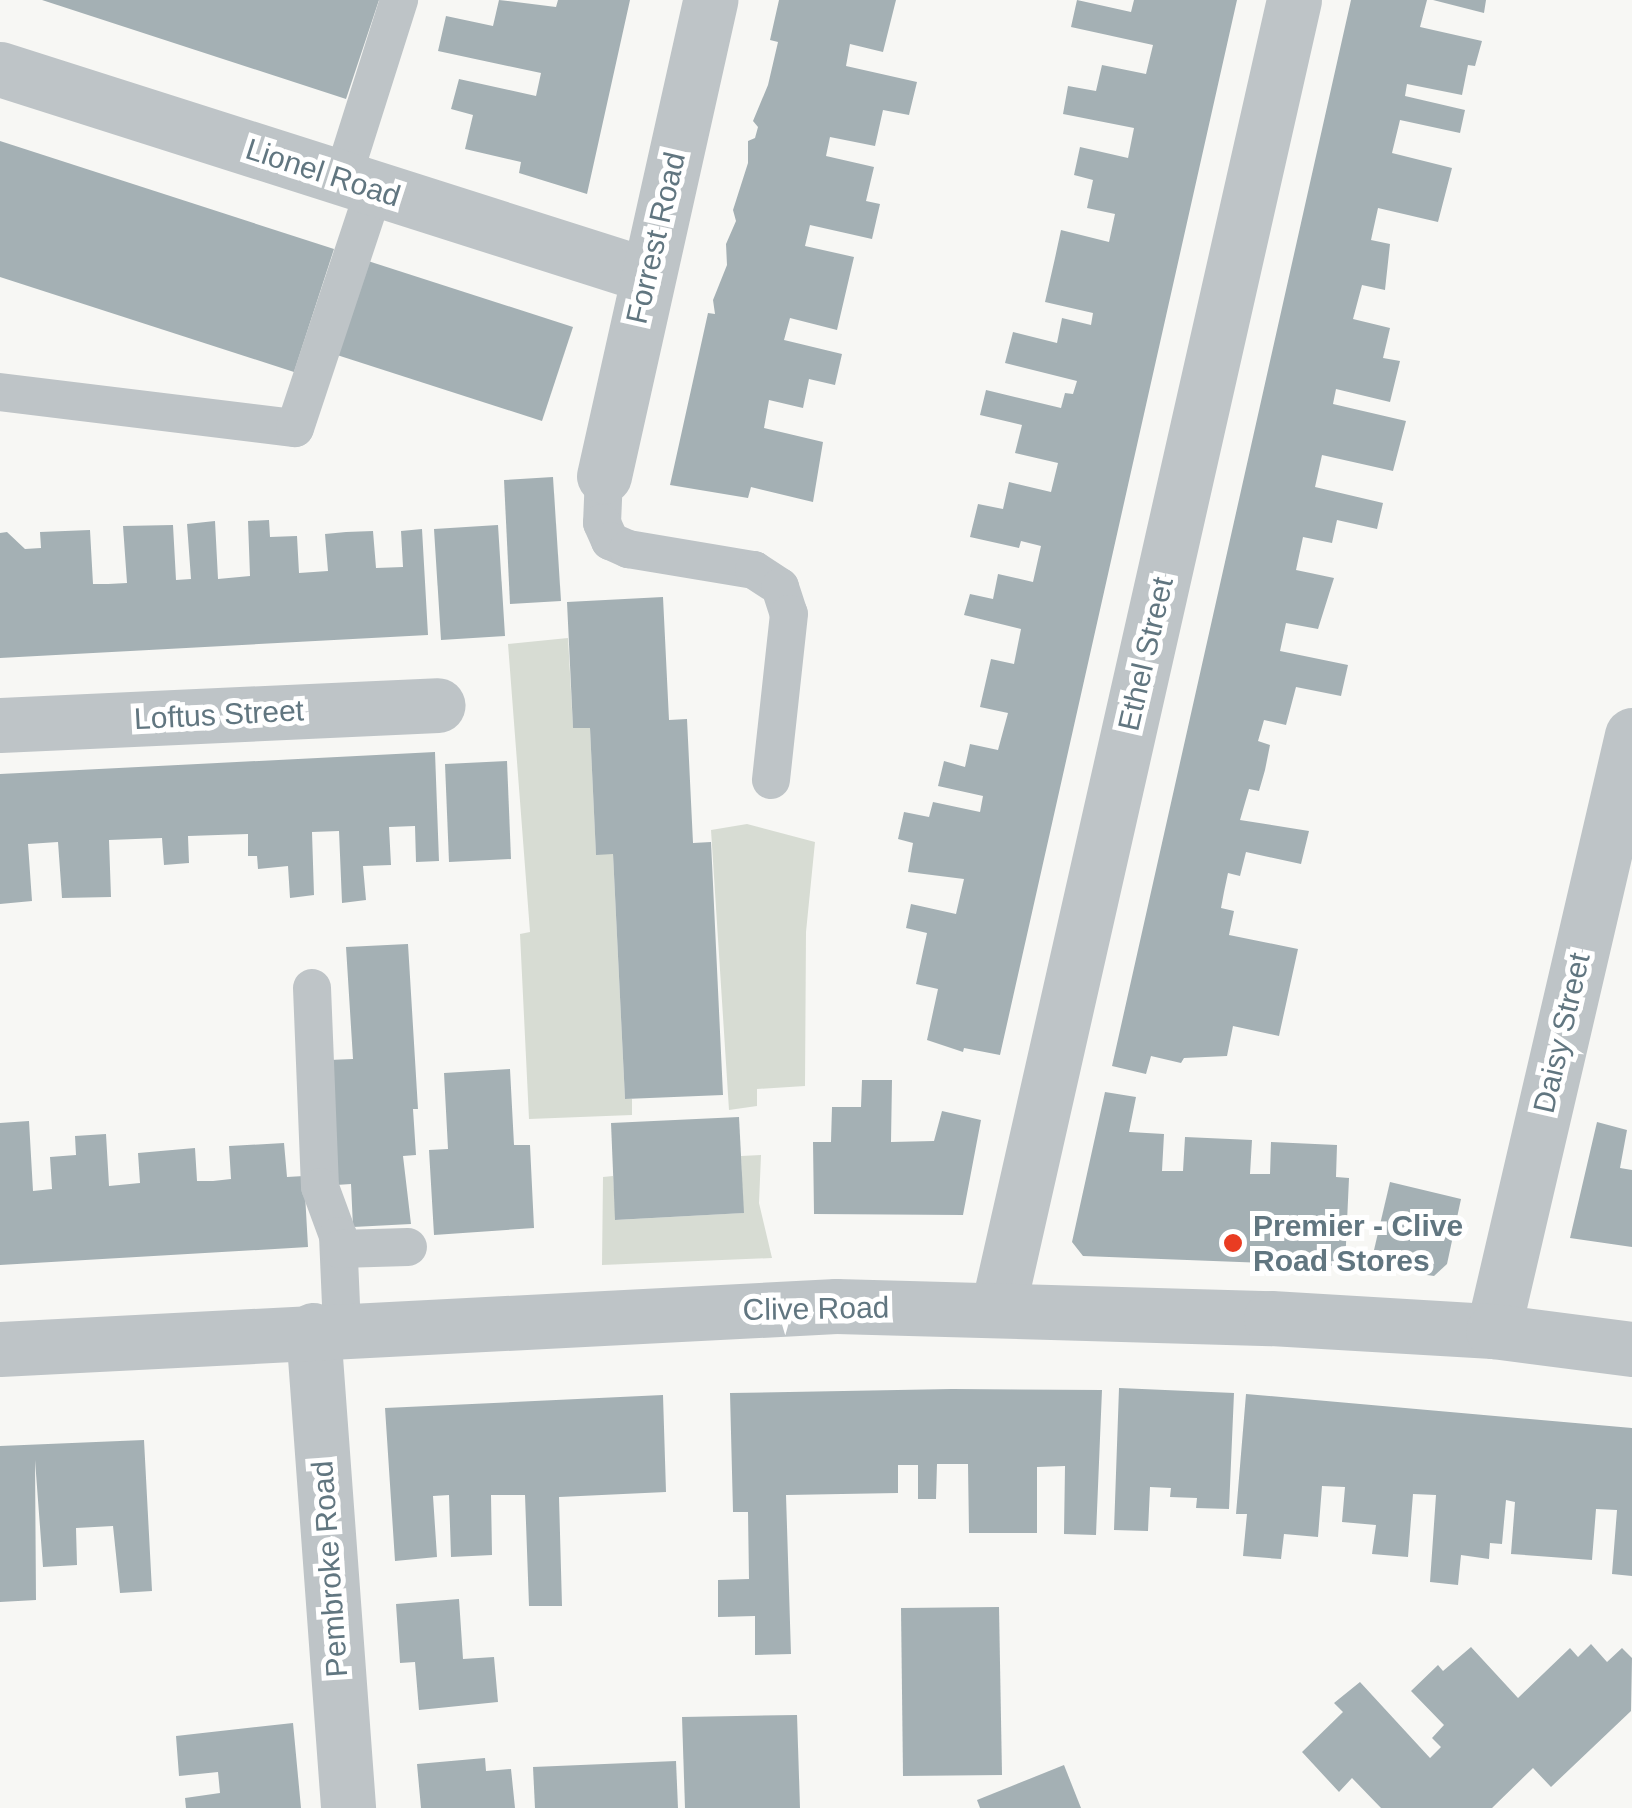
<!DOCTYPE html>
<style>
body{margin:0}
#map{position:relative;width:1632px;height:1808px;overflow:hidden;background:#f7f7f4;font-family:Helvetica,sans-serif}
div>[style]{position:absolute}
.green>*{inset:0;background:#d7dcd3}
.building>*{inset:0;background:#a4b0b4}
.service>*{height:38px;margin:-19px;padding:0 19px;transform-origin:19px;border-radius:19px;background:#bec4c7}
.minor>*{height:55px;margin:-27.5px;padding:0 27.5px;transform-origin:27.5px;border-radius:27.5px;background:#bec4c7}
.dots>*{width:28px;height:28px;translate:-50% -50%;box-sizing:border-box;border:5px solid #fff;border-radius:50%}
span{translate:-50% -50%;white-space:nowrap;text-align:center;line-height:1.15;-webkit-text-stroke:10px #fff;paint-order:stroke}
.street-label{font-size:30px;color:#617680}
.poi-label{font-size:30px;color:#617680;font-weight:700}
.left{translate:0 -50%;text-align:left}
</style>
<div id="map">
<div class="green">
<i style="clip-path:polygon(568px 638px,573px 727px,590px 728px,596px 854px,613px 854px,625px 1099px,632px 1099px,632px 1115px,529px 1119px,520px 934px,530px 932px,508px 644px)"></i>
<i style="clip-path:polygon(747px 824px,815px 842px,806px 932px,805px 1086px,757px 1089px,757px 1106px,729px 1110px,711px 830px)"></i>
<i style="clip-path:polygon(761px 1155px,759px 1203px,772px 1258px,602px 1265px,603px 1177px,613px 1176px,616px 1220px,743px 1213px,741px 1156px)"></i>
</div>
<div class="building">
<i style="clip-path:polygon(42px 0,379px 0,346px 99px)"></i>
<i style="clip-path:polygon(499px 0,556px 7px,558px 0,630px 0,587px 194px,519px 173px,521px 162px,465px 149px,473px 115px,451px 109px,459px 79px,536px 96px,541px 73px,438px 51px,446px 16px,493px 26px)"></i>
<i style="clip-path:polygon(779px 0,896px 0,883px 52px,850px 44px,846px 66px,917px 82px,909px 115px,883px 110px,875px 146px,830px 137px,826px 156px,874px 167px,866px 201px,880px 204px,872px 239px,810px 225px,805px 246px,854px 257px,837px 330px,790px 318px,784px 340px,842px 354px,835px 385px,809px 379px,803px 408px,769px 400px,764px 428px,823px 442px,813px 502px,751px 487px,748px 498px,670px 485px,708px 313px,715px 314px,713px 300px,727px 265px,726px 244px,736px 221px,733px 210px,748px 163px,748px 141px,755px 138px,758px 127px,753px 121px,768px 85px,778px 42px,770px 40px)"></i>
<i style="clip-path:polygon(1077px 0,1131px 12px,1134px 0,1237px 0,1000px 1055px,964px 1048px,963px 1052px,927px 1040px,938px 989px,916px 984px,927px 933px,906px 928px,911px 904px,956px 914px,964px 879px,908px 872px,913px 843px,898px 839px,904px 812px,929px 817px,933px 802px,980px 812px,983px 796px,938px 786px,944px 761px,965px 767px,970px 744px,998px 750px,1008px 713px,980px 707px,991px 659px,1014px 664px,1021px 629px,964px 615px,970px 594px,993px 599px,998px 574px,1033px 582px,1041px 546px,1021px 541px,1019px 548px,970px 537px,978px 504px,1003px 509px,1009px 482px,1051px 492px,1058px 463px,1015px 453px,1022px 425px,980px 415px,986px 390px,1061px 408px,1065px 393px,1073px 394px,1077px 381px,1005px 363px,1013px 332px,1057px 343px,1062px 318px,1091px 325px,1093px 313px,1045px 302px,1055px 258px,1061px 230px,1109px 242px,1115px 214px,1087px 208px,1093px 180px,1074px 175px,1080px 147px,1128px 158px,1134px 128px,1063px 114px,1068px 86px,1096px 91px,1102px 65px,1146px 74px,1153px 45px,1071px 27px)"></i>
<i style="clip-path:polygon(1351px 0,1427px 0,1420px 27px,1482px 41px,1475px 66px,1468px 65px,1462px 95px,1407px 84px,1405px 96px,1465px 110px,1460px 133px,1400px 120px,1392px 153px,1452px 168px,1438px 222px,1378px 208px,1371px 240px,1390px 244px,1385px 290px,1362px 285px,1353px 319px,1390px 328px,1383px 358px,1400px 361px,1390px 402px,1336px 389px,1333px 404px,1406px 421px,1393px 471px,1322px 455px,1315px 487px,1383px 503px,1377px 529px,1337px 520px,1332px 543px,1303px 537px,1296px 570px,1334px 578px,1318px 629px,1286px 623px,1280px 651px,1348px 665px,1341px 696px,1296px 687px,1286px 725px,1264px 720px,1258px 741px,1270px 745px,1265px 770px,1259px 791px,1249px 789px,1240px 820px,1309px 831px,1301px 864px,1246px 852px,1240px 876px,1228px 873px,1224px 892px,1221px 908px,1234px 911px,1229px 935px,1298px 949px,1279px 1036px,1233px 1026px,1227px 1056px,1184px 1058px,1181px 1063px,1151px 1056px,1146px 1074px,1112px 1066px)"></i>
<i style="clip-path:polygon(1433px 0,1486px 0,1484px 13px)"></i>
<i style="clip-path:polygon(0 141px,334px 249px,294px 372px,0 277px)"></i>
<i style="clip-path:polygon(368px 261px,573px 327px,542px 421px,337px 355px)"></i>
<i style="clip-path:polygon(553px 477px,561px 601px,510px 604px,504px 480px)"></i>
<i style="clip-path:polygon(269px 520px,270px 537px,297px 536px,299px 573px,328px 571px,325px 534px,346px 532px,373px 531px,376px 568px,403px 567px,401px 531px,422px 529px,428px 635px,0 658px,0 533px,7px 532px,25px 549px,41px 548px,40px 532px,90px 530px,93px 584px,108px 584px,127px 583px,123px 526px,173px 525px,176px 580px,191px 579px,187px 524px,215px 521px,218px 579px,250px 576px,248px 521px)"></i>
<i style="clip-path:polygon(498px 525px,505px 636px,441px 640px,434px 529px)"></i>
<i style="clip-path:polygon(663px 597px,669px 720px,687px 719px,693px 843px,711px 842px,723px 1095px,625px 1099px,613px 854px,596px 855px,590px 728px,573px 728px,567px 602px)"></i>
<i style="clip-path:polygon(435px 752px,439px 861px,416px 862px,415px 826px,389px 827px,391px 865px,363px 866px,366px 900px,342px 903px,339px 831px,312px 832px,314px 895px,290px 898px,288px 866px,258px 869px,257px 856px,248px 856px,248px 834px,188px 836px,189px 863px,164px 865px,162px 838px,109px 840px,111px 897px,62px 898px,58px 842px,28px 844px,32px 901px,0 904px,0 774px)"></i>
<i style="clip-path:polygon(507px 761px,511px 859px,449px 862px,445px 764px)"></i>
<i style="clip-path:polygon(408px 944px,418px 1109px,413px 1109px,416px 1155px,403px 1156px,411px 1224px,353px 1227px,351px 1184px,336px 1185px,329px 1060px,353px 1059px,346px 947px)"></i>
<i style="clip-path:polygon(510px 1069px,514px 1145px,530px 1145px,534px 1228px,434px 1235px,429px 1150px,448px 1149px,444px 1073px)"></i>
<i style="clip-path:polygon(862px 1080px,892px 1080px,891px 1142px,934px 1141px,942px 1111px,981px 1120px,963px 1215px,814px 1214px,813px 1142px,831px 1142px,832px 1107px,861px 1107px)"></i>
<i style="clip-path:polygon(1105px 1092px,1136px 1097px,1129px 1132px,1164px 1134px,1162px 1171px,1183px 1171px,1185px 1137px,1252px 1140px,1250px 1174px,1270px 1174px,1271px 1142px,1337px 1145px,1336px 1177px,1349px 1178px,1345px 1266px,1083px 1256px,1072px 1242px)"></i>
<i style="clip-path:polygon(739px 1117px,744px 1213px,615px 1220px,611px 1123px)"></i>
<i style="clip-path:polygon(29px 1121px,33px 1191px,52px 1189px,50px 1157px,76px 1155px,75px 1136px,106px 1134px,109px 1186px,140px 1183px,138px 1153px,195px 1148px,197px 1181px,213px 1181px,231px 1179px,229px 1146px,284px 1143px,287px 1177px,304px 1176px,308px 1247px,0 1265px,0 1123px)"></i>
<i style="clip-path:polygon(1597px 1122px,1627px 1130px,1620px 1168px,1632px 1170px,1632px 1247px,1570px 1238px)"></i>
<i style="clip-path:polygon(1390px 1182px,1461px 1199px,1447px 1264px,1434px 1276px,1370px 1267px)"></i>
<i style="clip-path:polygon(1119px 1388px,1234px 1393px,1229px 1509px,1196px 1508px,1197px 1498px,1170px 1497px,1171px 1488px,1150px 1487px,1148px 1531px,1114px 1530px)"></i>
<i style="clip-path:polygon(952px 1389px,1102px 1390px,1096px 1535px,1064px 1534px,1065px 1466px,1037px 1467px,1037px 1533px,969px 1533px,968px 1464px,937px 1464px,936px 1499px,918px 1499px,918px 1465px,898px 1465px,898px 1493px,786px 1495px,791px 1654px,755px 1655px,755px 1616px,718px 1617px,718px 1580px,749px 1579px,748px 1512px,733px 1512px,730px 1393px)"></i>
<i style="clip-path:polygon(1246px 1394px,1632px 1428px,1632px 1576px,1612px 1574px,1617px 1510px,1596px 1509px,1592px 1560px,1511px 1554px,1515px 1502px,1506px 1500px,1502px 1544px,1490px 1543px,1489px 1559px,1461px 1555px,1458px 1585px,1430px 1582px,1436px 1495px,1413px 1494px,1408px 1557px,1372px 1554px,1376px 1525px,1342px 1522px,1345px 1487px,1322px 1486px,1318px 1537px,1284px 1534px,1281px 1559px,1243px 1556px,1247px 1514px,1236px 1514px)"></i>
<i style="clip-path:polygon(663px 1395px,666px 1492px,559px 1497px,562px 1606px,529px 1606px,525px 1495px,491px 1495px,492px 1555px,451px 1557px,449px 1495px,433px 1496px,437px 1557px,395px 1561px,385px 1408px)"></i>
<i style="clip-path:polygon(144px 1440px,152px 1591px,120px 1593px,113px 1526px,76px 1528px,77px 1565px,43px 1567px,35px 1460px,36px 1600px,0 1602px,0 1446px)"></i>
<i style="clip-path:polygon(459px 1599px,463px 1659px,494px 1657px,498px 1702px,419px 1710px,415px 1662px,400px 1663px,396px 1604px)"></i>
<i style="clip-path:polygon(999px 1607px,1002px 1775px,903px 1776px,901px 1608px)"></i>
<i style="clip-path:polygon(1591px 1644px,1607px 1662px,1622px 1648px,1632px 1658px,1631px 1711px,1551px 1787px,1533px 1768px,1492px 1808px,1381px 1808px,1352px 1778px,1339px 1792px,1302px 1752px,1343px 1712px,1334px 1703px,1360px 1682px,1430px 1758px,1441px 1747px,1432px 1738px,1444px 1725px,1411px 1691px,1438px 1665px,1443px 1671px,1471px 1647px,1518px 1698px,1570px 1648px,1578px 1657px)"></i>
<i style="clip-path:polygon(797px 1715px,800px 1808px,685px 1808px,682px 1717px)"></i>
<i style="clip-path:polygon(293px 1723px,301px 1808px,186px 1808px,185px 1798px,220px 1793px,218px 1772px,179px 1776px,176px 1736px)"></i>
<i style="clip-path:polygon(485px 1758px,486px 1771px,511px 1769px,515px 1808px,421px 1808px,417px 1764px)"></i>
<i style="clip-path:polygon(676px 1761px,678px 1808px,535px 1808px,533px 1767px)"></i>
<i style="clip-path:polygon(1064px 1765px,1081px 1808px,980px 1808px,977px 1800px)"></i>
</div>
<div class="service">
<i style="left:342px;top:180px;width:189px;rotate:-72.4deg"></i>
<i style="left:0;top:392px;width:297px;rotate:7deg"></i>
<i style="left:295px;top:428px;width:251px;rotate:-71.6deg"></i>
<i style="left:604px;top:476px;width:47px;rotate:92.4deg"></i>
<i style="left:602px;top:523px;width:20px;rotate:66deg"></i>
<i style="left:610px;top:541px;width:20px;rotate:24deg"></i>
<i style="left:628px;top:549px;width:128px;rotate:9.5deg"></i>
<i style="left:754px;top:570px;width:31px;rotate:33deg"></i>
<i style="left:780px;top:587px;width:28px;rotate:72deg"></i>
<i style="left:789px;top:614px;width:167px;rotate:96.2deg"></i>
<i style="left:312px;top:988px;width:199px;rotate:87.7deg"></i>
<i style="left:320px;top:1187px;width:52px;rotate:69.8deg"></i>
<i style="left:338px;top:1236px;width:93px;rotate:87.5deg"></i>
<i style="left:339px;top:1249px;width:69px;rotate:-1.7deg"></i>
</div>
<div class="minor">
<i style="left:0;top:69px;width:679px;rotate:17.66deg"></i>
<i style="left:604px;top:476px;width:488px;rotate:-77.4deg"></i>
<i style="left:0;top:725px;width:438px;rotate:-2.6deg"></i>
<i style="left:998px;top:1308px;width:1341px;rotate:-77.25deg"></i>
<i style="left:313px;top:1330px;width:479px;rotate:85.8deg"></i>
<i style="left:1493px;top:1331px;width:612px;rotate:-76.87deg"></i>
<i style="left:0;top:1349px;width:837px;rotate:-2.94deg"></i>
<i style="left:836px;top:1306px;width:435px;rotate:1.6deg"></i>
<i style="left:1271px;top:1318px;width:222px;rotate:3.4deg"></i>
<i style="left:1493px;top:1331px;width:140px;rotate:7.4deg"></i>
</div>
<div class="dots">
<i style="left:1233px;top:1243px;background:#e93c22"></i>
</div>
<div class="street-label">
<span style="left:323px;top:173px;rotate:18deg">Lionel Road</span>
<span style="left:656px;top:238px;rotate:-77deg">Forrest Road</span>
<span style="left:1146px;top:654px;rotate:-77deg">Ethel Street</span>
<span style="left:219px;top:715px;rotate:-3deg">Loftus Street</span>
<span style="left:1562px;top:1033px;rotate:-77deg">Daisy Street</span>
<span style="left:816px;top:1309px;rotate:-1deg">Clive Road</span>
<span style="left:330px;top:1569px;rotate:-94deg">Pembroke Road</span>
</div>
<div class="poi-label">
<span class="left" style="left:1253px;top:1243px">Premier - Clive<br>Road Stores</span>
</div>
</div>
